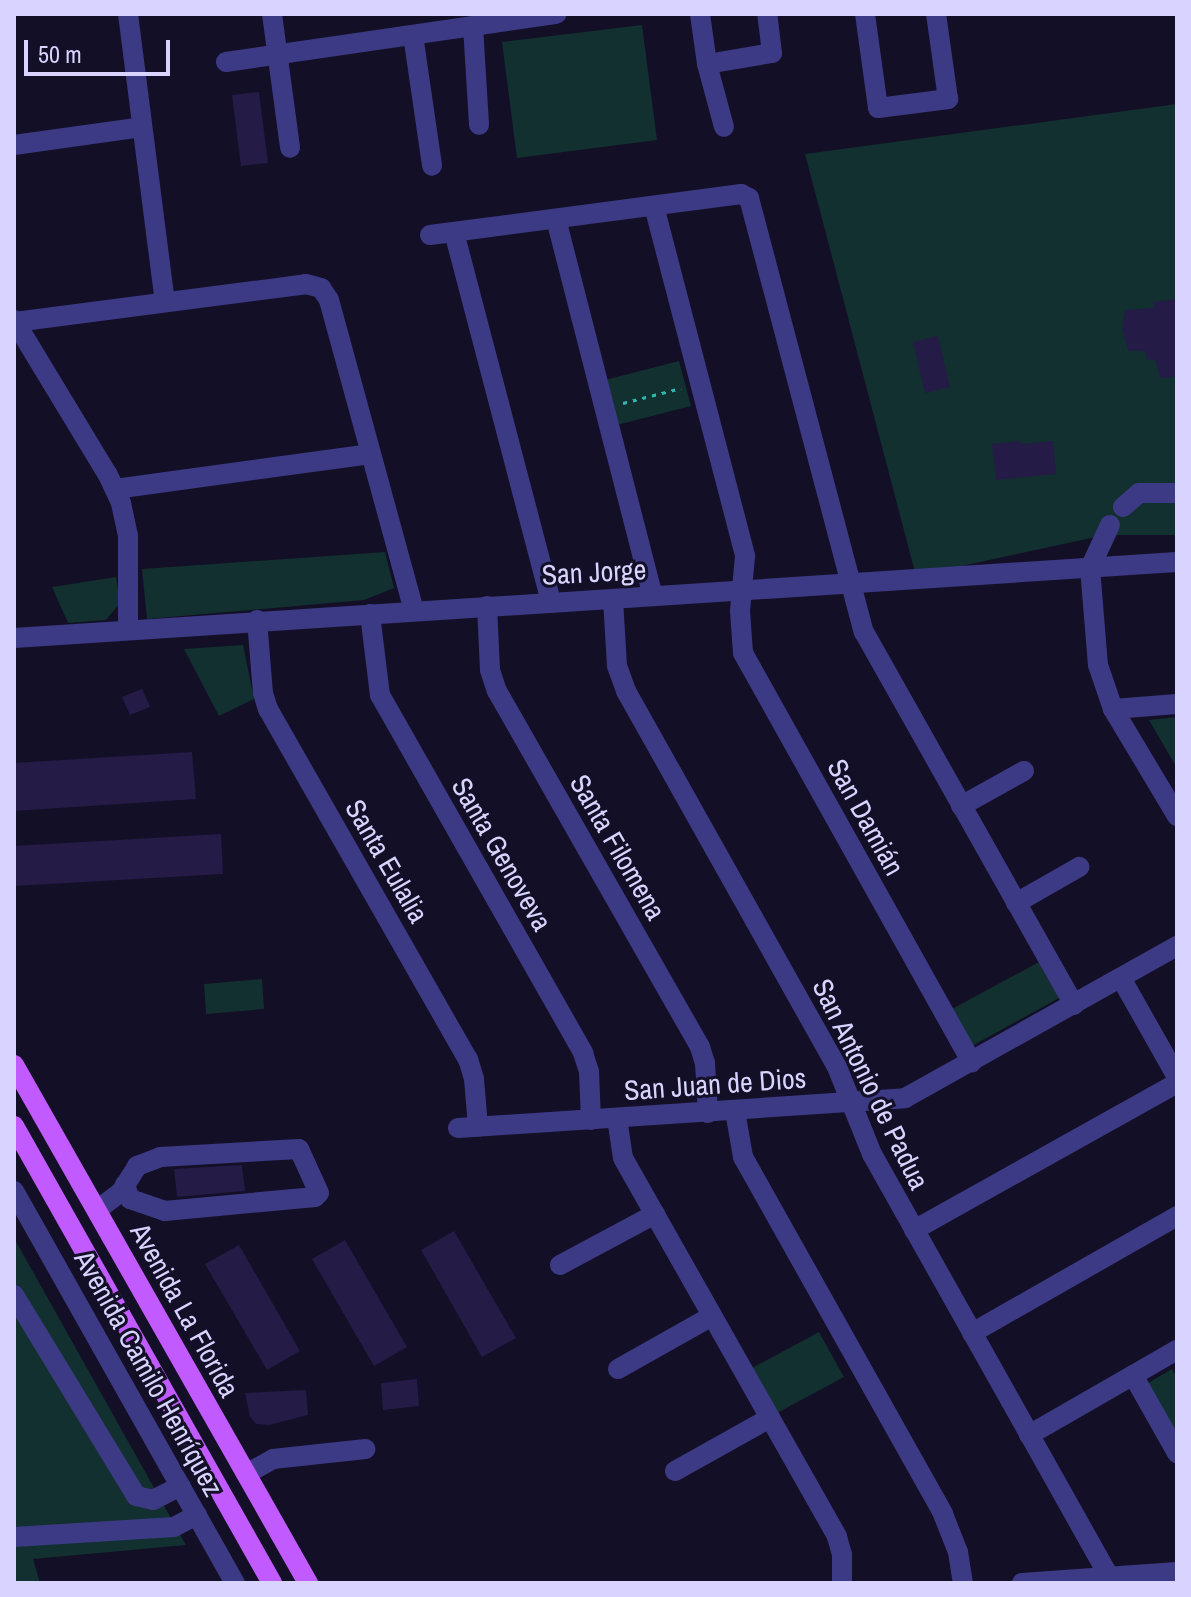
<!DOCTYPE html>
<meta charset="utf-8">
<style>
body{margin:0}
#map{position:relative;width:1191px;height:1597px;overflow:hidden;background:#130f26;font-family:"Archivo Narrow",sans-serif}
div>[style]{position:absolute}
.green>*{inset:0;background:#12302f}
.building>*{inset:0;background:#241b47}
.path>*{height:3px;margin-top:-1.5px;transform-origin:0;background:repeating-linear-gradient(90deg,#2fb8b0 0 4px,transparent 0 10px)}
.minor>*{height:20px;margin:-10px;padding:0 10px;transform-origin:10px;border-radius:10px;background:#3d3a85}
.major>*{height:20px;margin:-10px;padding:0 10px;transform-origin:10px;border-radius:10px;background:#c25bff}
span{translate:-50% -50%;white-space:nowrap;text-align:center;line-height:1.15;-webkit-text-stroke:6px #130f26;paint-order:stroke}
.street-label{font-size:28px;color:#d9d4ff}
.frame{position:absolute;inset:0;border:16px solid #d9d4ff;pointer-events:none}
.scale{position:absolute;left:24px;top:40px;width:146px;height:36px;box-sizing:border-box;border:4px solid #d9d4ff;border-top:0;padding-left:10px;font-size:24px;line-height:28px;white-space:nowrap;color:#d9d4ff;-webkit-text-stroke:6px #130f26;paint-order:stroke}
</style>
<div id="map">
<div class="green">
<i style="clip-path:polygon(642px 25px,657px 140px,517px 158px,502px 42px)"></i>
<i style="clip-path:polygon(1177px 104px,1177px 535px,1105px 535px,916px 576px,805px 154px)"></i>
<i style="clip-path:polygon(679px 361px,691px 406px,617px 425px,605px 380px)"></i>
<i style="clip-path:polygon(385px 552px,394px 588px,364px 600px,147px 619px,142px 569px)"></i>
<i style="clip-path:polygon(116px 577px,120px 603px,106px 620px,68px 623px,52px 587px)"></i>
<i style="clip-path:polygon(243px 645px,254px 699px,219px 716px,184px 649px)"></i>
<i style="clip-path:polygon(1177px 717px,1177px 768px,1149px 720px)"></i>
<i style="clip-path:polygon(1039px 962px,1059px 998px,972px 1046px,952px 1009px)"></i>
<i style="clip-path:polygon(262px 979px,264px 1009px,206px 1014px,204px 984px)"></i>
<i style="clip-path:polygon(14px 1238px,171px 1518px,186px 1545px,33px 1559px,40px 1583px,14px 1583px)"></i>
<i style="clip-path:polygon(819px 1332px,844px 1377px,777px 1413px,752px 1368px)"></i>
<i style="clip-path:polygon(1172px 1369px,1177px 1378px,1177px 1436px,1148px 1383px)"></i>
</div>
<div class="building">
<i style="clip-path:polygon(259px 92px,268px 163px,241px 166px,232px 95px)"></i>
<i style="clip-path:polygon(1177px 299px,1177px 377px,1160px 378px,1155px 359px,1147px 360px,1145px 351px,1128px 351px,1122px 328px,1125px 310px,1154px 308px,1153px 302px)"></i>
<i style="clip-path:polygon(938px 336px,950px 387px,925px 393px,913px 342px)"></i>
<i style="clip-path:polygon(1021px 441px,1021px 444px,1053px 441px,1056px 474px,996px 480px,992px 444px)"></i>
<i style="clip-path:polygon(142px 689px,150px 707px,130px 715px,122px 697px)"></i>
<i style="clip-path:polygon(192px 752px,196px 799px,14px 811px,14px 763px)"></i>
<i style="clip-path:polygon(221px 834px,223px 874px,14px 886px,14px 846px)"></i>
<i style="clip-path:polygon(242px 1165px,245px 1191px,177px 1197px,174px 1169px)"></i>
<i style="clip-path:polygon(454px 1231px,516px 1338px,482px 1357px,421px 1250px)"></i>
<i style="clip-path:polygon(345px 1240px,407px 1347px,374px 1366px,312px 1259px)"></i>
<i style="clip-path:polygon(239px 1245px,300px 1351px,267px 1370px,205px 1264px)"></i>
<i style="clip-path:polygon(417px 1379px,419px 1406px,383px 1410px,381px 1383px)"></i>
<i style="clip-path:polygon(306px 1390px,308px 1415px,269px 1425px,256px 1424px,250px 1417px,245px 1393px)"></i>
</div>
<div class="path">
<i style="left:623px;top:403px;width:60px;rotate:-14.5deg"></i>
</div>
<div class="minor">
<i style="left:128px;top:14px;width:290px;rotate:82.7deg"></i>
<i style="left:272px;top:14px;width:135px;rotate:82.3deg"></i>
<i style="left:700px;top:14px;width:50px;rotate:82deg"></i>
<i style="left:707px;top:64px;width:65px;rotate:74.9deg"></i>
<i style="left:865px;top:14px;width:95px;rotate:82.1deg"></i>
<i style="left:878px;top:108px;width:71px;rotate:-7.3deg"></i>
<i style="left:948px;top:99px;width:86px;rotate:-98deg"></i>
<i style="left:473px;top:26px;width:99px;rotate:86.5deg"></i>
<i style="left:413px;top:35px;width:132px;rotate:81.7deg"></i>
<i style="left:226px;top:62px;width:334px;rotate:-8.3deg"></i>
<i style="left:707px;top:64px;width:66px;rotate:-9.6deg"></i>
<i style="left:772px;top:53px;width:39px;rotate:-97deg"></i>
<i style="left:14px;top:145px;width:129px;rotate:-8deg"></i>
<i style="left:654px;top:206px;width:362px;rotate:75.4deg"></i>
<i style="left:745px;top:556px;width:55px;rotate:95.2deg"></i>
<i style="left:740px;top:611px;width:42px;rotate:85.9deg"></i>
<i style="left:743px;top:653px;width:469px;rotate:60.8deg"></i>
<i style="left:556px;top:219px;width:389px;rotate:75.6deg"></i>
<i style="left:454px;top:232px;width:383px;rotate:75.3deg"></i>
<i style="left:430px;top:235px;width:314px;rotate:-7.5deg"></i>
<i style="left:741px;top:194px;width:9px;rotate:27deg"></i>
<i style="left:749px;top:198px;width:449px;rotate:75.2deg"></i>
<i style="left:864px;top:632px;width:428px;rotate:60.6deg"></i>
<i style="left:14px;top:320px;width:181px;rotate:58.8deg"></i>
<i style="left:108px;top:475px;width:31px;rotate:65deg"></i>
<i style="left:121px;top:503px;width:33px;rotate:78deg"></i>
<i style="left:128px;top:535px;width:93px;rotate:90deg"></i>
<i style="left:15px;top:322px;width:293px;rotate:-7.4deg"></i>
<i style="left:306px;top:284px;width:16px;rotate:15deg"></i>
<i style="left:321px;top:288px;width:14px;rotate:56deg"></i>
<i style="left:329px;top:300px;width:322px;rotate:74.7deg"></i>
<i style="left:115px;top:489px;width:258px;rotate:-7.8deg"></i>
<i style="left:1123px;top:507px;width:21px;rotate:-41deg"></i>
<i style="left:1139px;top:493px;width:38px"></i>
<i style="left:1110px;top:525px;width:47px;rotate:114.9deg"></i>
<i style="left:1090px;top:568px;width:97px;rotate:85.3deg"></i>
<i style="left:1098px;top:665px;width:46px;rotate:71.2deg"></i>
<i style="left:1113px;top:709px;width:125px;rotate:59.1deg"></i>
<i style="left:613px;top:599px;width:67px;rotate:86.6deg"></i>
<i style="left:617px;top:666px;width:27px;rotate:70deg"></i>
<i style="left:626px;top:691px;width:431px;rotate:60.7deg"></i>
<i style="left:837px;top:1067px;width:94px;rotate:68.1deg"></i>
<i style="left:872px;top:1154px;width:492px;rotate:60.7deg"></i>
<i style="left:487px;top:606px;width:64px;rotate:87.3deg"></i>
<i style="left:490px;top:670px;width:22px;rotate:72deg"></i>
<i style="left:497px;top:691px;width:410px;rotate:60.3deg"></i>
<i style="left:700px;top:1047px;width:17px;rotate:73deg"></i>
<i style="left:705px;top:1063px;width:50px;rotate:86.6deg"></i>
<i style="left:370px;top:614px;width:82px;rotate:83deg"></i>
<i style="left:380px;top:695px;width:412px;rotate:60.4deg"></i>
<i style="left:583px;top:1053px;width:20px;rotate:72deg"></i>
<i style="left:589px;top:1072px;width:48px;rotate:87.6deg"></i>
<i style="left:257px;top:620px;width:73px;rotate:85.3deg"></i>
<i style="left:263px;top:693px;width:17px;rotate:73deg"></i>
<i style="left:268px;top:709px;width:403px;rotate:60.3deg"></i>
<i style="left:468px;top:1059px;width:21px;rotate:73deg"></i>
<i style="left:474px;top:1079px;width:48px;rotate:85.2deg"></i>
<i style="left:14px;top:638px;width:1165px;rotate:-3.74deg"></i>
<i style="left:1113px;top:709px;width:64px;rotate:-4.5deg"></i>
<i style="left:961px;top:806px;width:72px;rotate:-29.1deg"></i>
<i style="left:1016px;top:903px;width:73px;rotate:-29.7deg"></i>
<i style="left:1121px;top:978px;width:114px;rotate:60.5deg"></i>
<i style="left:735px;top:1111px;width:47px;rotate:80.1deg"></i>
<i style="left:743px;top:1157px;width:409px;rotate:60.7deg"></i>
<i style="left:943px;top:1514px;width:41px;rotate:68.5deg"></i>
<i style="left:958px;top:1552px;width:31px;rotate:81deg"></i>
<i style="left:617px;top:1118px;width:40px;rotate:81.5deg"></i>
<i style="left:623px;top:1158px;width:435px;rotate:60.5deg"></i>
<i style="left:837px;top:1537px;width:18px;rotate:74deg"></i>
<i style="left:842px;top:1554px;width:29px;rotate:90deg"></i>
<i style="left:458px;top:1128px;width:448px;rotate:-3.8deg"></i>
<i style="left:905px;top:1098px;width:312px;rotate:-29.2deg"></i>
<i style="left:14px;top:1191px;width:450px;rotate:60.6deg"></i>
<i style="left:97px;top:1210px;width:30px;rotate:-37deg"></i>
<i style="left:121px;top:1192px;width:31px;rotate:-58deg"></i>
<i style="left:137px;top:1166px;width:25px;rotate:-21deg"></i>
<i style="left:160px;top:1157px;width:139px;rotate:-3.3deg"></i>
<i style="left:299px;top:1149px;width:48px;rotate:65.6deg"></i>
<i style="left:319px;top:1193px;width:6px;rotate:135deg"></i>
<i style="left:315px;top:1197px;width:151px;rotate:174.7deg"></i>
<i style="left:165px;top:1211px;width:37px;rotate:-161deg"></i>
<i style="left:130px;top:1199px;width:15px;rotate:-110deg"></i>
<i style="left:914px;top:1230px;width:301px;rotate:-29.2deg"></i>
<i style="left:560px;top:1265px;width:108px;rotate:-28.2deg"></i>
<i style="left:14px;top:1295px;width:235px;rotate:58.7deg"></i>
<i style="left:136px;top:1496px;width:17px;rotate:13deg"></i>
<i style="left:153px;top:1500px;width:31px;rotate:-27deg"></i>
<i style="left:972px;top:1333px;width:236px;rotate:-29.7deg"></i>
<i style="left:618px;top:1369px;width:108px;rotate:-29.4deg"></i>
<i style="left:1133px;top:1375px;width:90px;rotate:60.6deg"></i>
<i style="left:1029px;top:1435px;width:171px;rotate:-29.9deg"></i>
<i style="left:675px;top:1471px;width:109px;rotate:-29.2deg"></i>
<i style="left:246px;top:1474px;width:31px;rotate:-29deg"></i>
<i style="left:273px;top:1459px;width:93px;rotate:-6.2deg"></i>
<i style="left:14px;top:1537px;width:160px;rotate:-3.6deg"></i>
<i style="left:174px;top:1527px;width:26px;rotate:-28deg"></i>
<i style="left:1022px;top:1583px;width:155px;rotate:-4.1deg"></i>
</div>
<div class="major">
<i style="left:14px;top:1065px;width:596px;rotate:60.42deg"></i>
<i style="left:14px;top:1126px;width:525px;rotate:60.55deg"></i>
</div>
<div class="street-label">
<span style="left:594px;top:572px;rotate:-3deg">San Jorge</span>
<span style="left:866px;top:817px;rotate:61deg">San Damián</span>
<span style="left:618px;top:847px;rotate:60deg">Santa Filomena</span>
<span style="left:502px;top:854px;rotate:60deg">Santa Genoveva</span>
<span style="left:387px;top:861px;rotate:60deg">Santa Eulalia</span>
<span style="left:715px;top:1084px;rotate:-4deg">San Juan de Dios</span>
<span style="left:871px;top:1084px;rotate:64deg">San Antonio de Padua</span>
<span style="left:185px;top:1310px;rotate:61deg">Avenida La Florida</span>
<span style="left:149px;top:1373px;rotate:61deg">Avenida Camilo Henríquez</span>
</div>
<div class="frame"></div>
<div class="scale">50 m</div>
</div>
